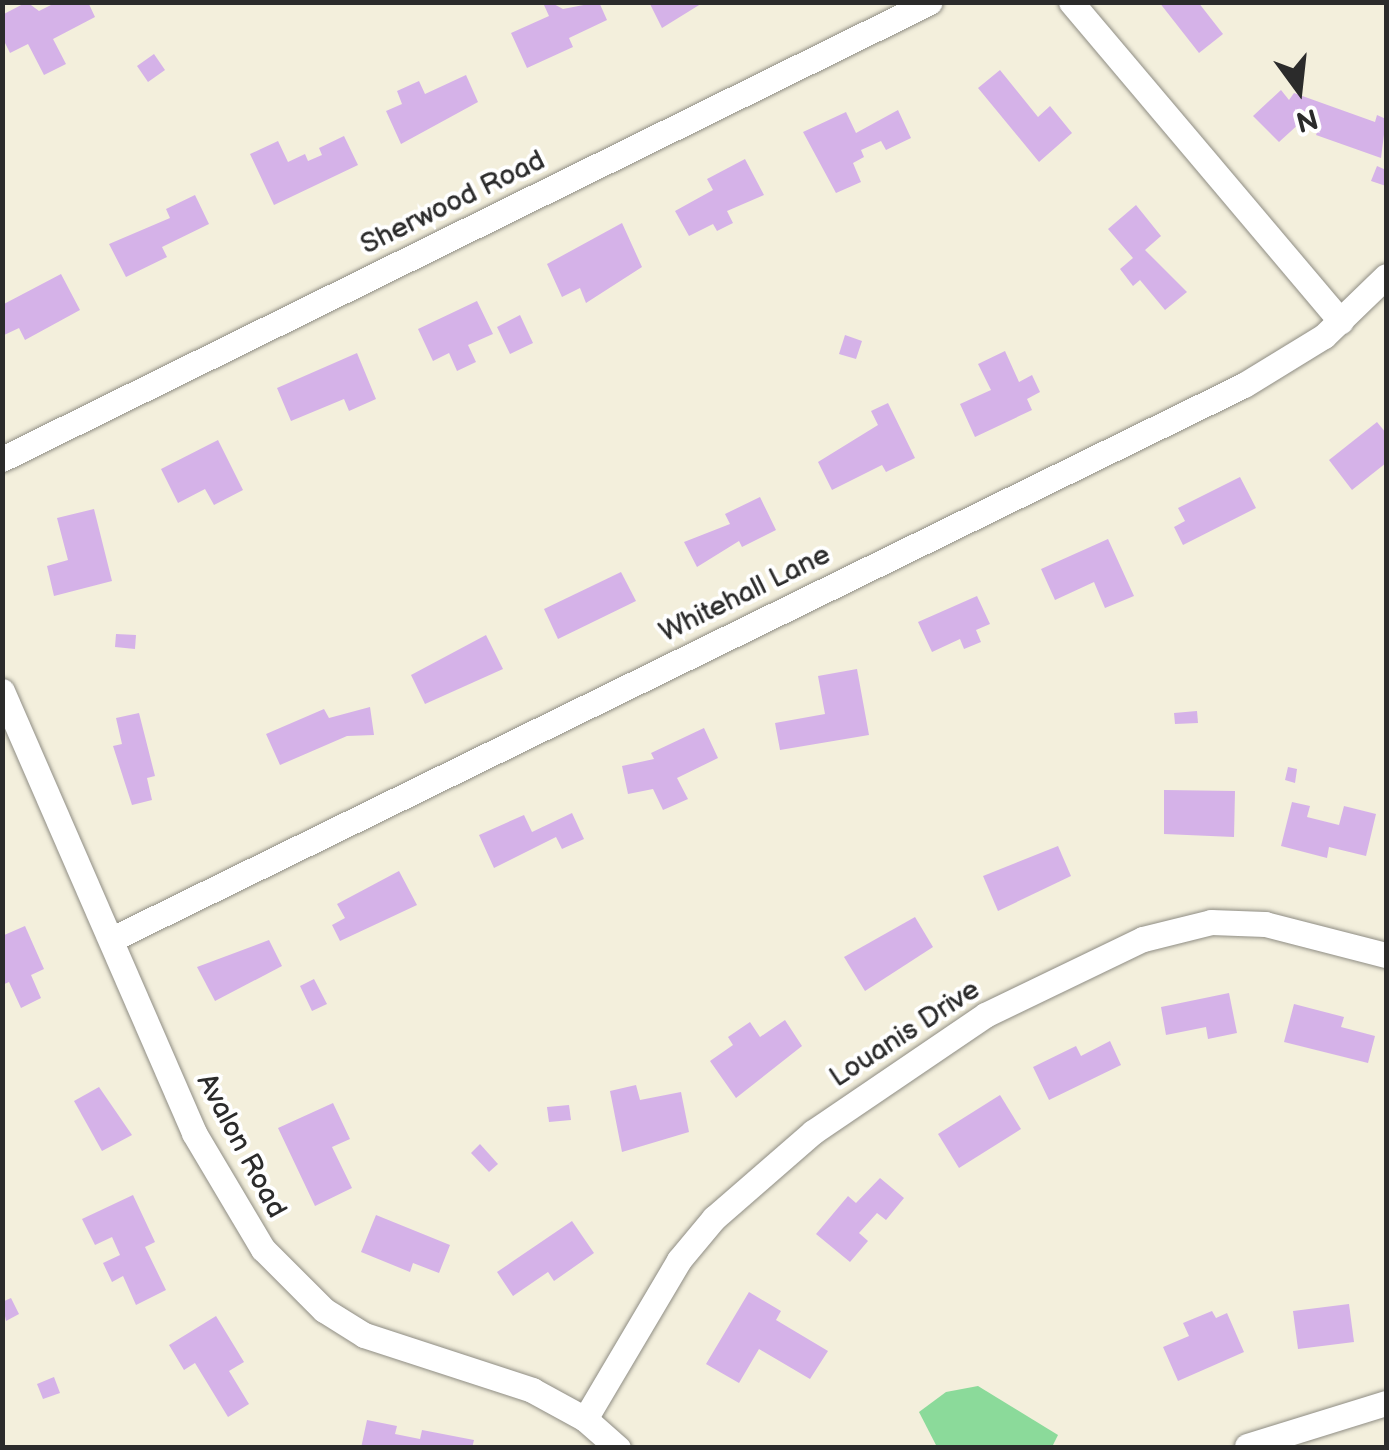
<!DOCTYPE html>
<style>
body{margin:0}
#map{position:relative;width:1389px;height:1450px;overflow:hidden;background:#f3efdc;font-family:"Balsamiq Sans",sans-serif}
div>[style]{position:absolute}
.green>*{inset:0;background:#8bda9a}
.building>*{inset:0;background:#d5b2e8}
.roads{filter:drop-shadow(0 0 2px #8f8d84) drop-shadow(0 0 2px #8f8d84)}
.street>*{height:25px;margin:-12.5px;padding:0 12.5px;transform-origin:12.5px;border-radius:12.5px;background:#fff}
span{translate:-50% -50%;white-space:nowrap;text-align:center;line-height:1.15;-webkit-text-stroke:8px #fff;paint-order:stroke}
.street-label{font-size:28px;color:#2b2b2b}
.frame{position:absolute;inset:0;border:5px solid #2b2b2b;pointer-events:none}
.north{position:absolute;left:1249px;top:40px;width:100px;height:100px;-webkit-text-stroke:8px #fff;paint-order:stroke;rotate:165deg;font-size:28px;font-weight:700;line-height:40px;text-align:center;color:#2b2b2b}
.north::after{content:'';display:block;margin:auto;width:35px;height:45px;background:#2b2b2b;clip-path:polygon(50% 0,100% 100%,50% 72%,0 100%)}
</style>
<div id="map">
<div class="green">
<i style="clip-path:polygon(978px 1386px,1058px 1435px,1052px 1447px,937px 1447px,919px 1412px,946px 1392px)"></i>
</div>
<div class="building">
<i style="clip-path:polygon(27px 2px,39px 11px,57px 2px,88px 2px,95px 17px,53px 39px,66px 64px,44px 75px,28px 44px,10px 53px,2px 37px,2px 15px)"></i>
<i style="clip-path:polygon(550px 2px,563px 9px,599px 2px,607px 20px,569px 38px,573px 47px,527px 68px,511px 33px,549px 16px,544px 5px)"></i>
<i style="clip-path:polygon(649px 2px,704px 2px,662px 28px)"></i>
<i style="clip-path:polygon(1159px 2px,1198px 2px,1223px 34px,1199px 53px)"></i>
<i style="clip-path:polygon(154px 54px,165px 70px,148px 82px,137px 66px)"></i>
<i style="clip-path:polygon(1000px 70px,1038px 117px,1050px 106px,1072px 133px,1039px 162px,978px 88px)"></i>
<i style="clip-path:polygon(466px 75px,478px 102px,401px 144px,386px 111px,402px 104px,397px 91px,419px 81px,425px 94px)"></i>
<i style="clip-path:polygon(1281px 90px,1289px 100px,1294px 93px,1375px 122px,1377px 115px,1386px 119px,1381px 158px,1316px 135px,1318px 130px,1301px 122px,1279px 142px,1253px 116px)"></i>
<i style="clip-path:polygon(898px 110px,911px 138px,886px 150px,881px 141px,861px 150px,864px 157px,853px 163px,861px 182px,836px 193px,803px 132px,846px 112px,856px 133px)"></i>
<i style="clip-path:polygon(344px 136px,358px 165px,274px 205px,250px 154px,278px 141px,288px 162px,305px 154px,308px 161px,322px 155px,319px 148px)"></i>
<i style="clip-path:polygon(745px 159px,764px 195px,727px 211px,733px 223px,717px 231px,713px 224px,689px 236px,675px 211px,713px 190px,707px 179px)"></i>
<i style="clip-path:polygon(1377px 166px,1386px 170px,1386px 186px,1371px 181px)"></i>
<i style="clip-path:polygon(195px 195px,209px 224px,162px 247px,167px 257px,126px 277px,109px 244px,170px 218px,166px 209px)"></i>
<i style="clip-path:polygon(1136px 205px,1161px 236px,1145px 250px,1187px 292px,1165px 310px,1140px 280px,1133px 286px,1120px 269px,1133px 258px,1108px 229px)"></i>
<i style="clip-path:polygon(622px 223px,642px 267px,586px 303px,580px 288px,562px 297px,547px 264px)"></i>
<i style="clip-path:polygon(61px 274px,80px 310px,25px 340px,19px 328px,2px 336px,2px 305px)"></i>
<i style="clip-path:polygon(477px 301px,493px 334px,468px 345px,476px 362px,457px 371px,449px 353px,433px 361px,418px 329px)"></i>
<i style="clip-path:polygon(520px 315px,533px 343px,510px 354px,497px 327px)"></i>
<i style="clip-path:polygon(845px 335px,862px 341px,856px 359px,839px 354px)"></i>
<i style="clip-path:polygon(1005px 351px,1019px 382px,1032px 375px,1040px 392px,1027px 399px,1032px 410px,975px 437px,960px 404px,991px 390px,978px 364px)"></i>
<i style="clip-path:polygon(357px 353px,376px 399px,349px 411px,344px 399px,291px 421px,277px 388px)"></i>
<i style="clip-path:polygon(888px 403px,915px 458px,886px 472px,882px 465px,832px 490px,818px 462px,878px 425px,871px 411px)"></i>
<i style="clip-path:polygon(1377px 422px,1386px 433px,1386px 463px,1352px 490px,1329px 460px)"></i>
<i style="clip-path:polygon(218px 440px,243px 490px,214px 505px,205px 489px,178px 503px,161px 469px)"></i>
<i style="clip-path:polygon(1240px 477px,1256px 508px,1183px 545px,1174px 527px,1185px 521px,1178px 508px)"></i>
<i style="clip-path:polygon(760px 497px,776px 530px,742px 547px,739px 541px,697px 567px,684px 542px,730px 524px,725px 514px)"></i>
<i style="clip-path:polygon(94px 509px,112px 581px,54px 596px,47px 566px,68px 560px,57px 518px)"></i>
<i style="clip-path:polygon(1108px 539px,1134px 596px,1105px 608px,1094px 582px,1055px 600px,1041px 569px)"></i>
<i style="clip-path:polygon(621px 572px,636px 601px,558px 639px,544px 609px)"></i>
<i style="clip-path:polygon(977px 596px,990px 624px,976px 630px,981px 642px,964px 649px,960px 639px,932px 652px,918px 622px)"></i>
<i style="clip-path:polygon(116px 634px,136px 635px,135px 649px,115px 647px)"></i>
<i style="clip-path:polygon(486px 635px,503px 669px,425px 704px,411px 675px)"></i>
<i style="clip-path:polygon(857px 669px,869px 735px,780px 750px,775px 723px,825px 714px,818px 676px)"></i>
<i style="clip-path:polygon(370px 707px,374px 735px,347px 736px,280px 765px,266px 734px,324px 709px,329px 718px)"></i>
<i style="clip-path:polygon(1197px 711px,1198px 723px,1175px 724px,1174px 713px)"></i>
<i style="clip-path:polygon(139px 713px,155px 776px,147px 778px,152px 800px,132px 805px,113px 746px,122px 744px,116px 718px)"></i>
<i style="clip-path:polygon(704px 728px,718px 758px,677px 778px,688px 799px,663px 810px,653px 789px,628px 794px,622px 766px,654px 759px,651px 753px)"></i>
<i style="clip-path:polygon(1288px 767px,1297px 769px,1295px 783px,1285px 780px)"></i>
<i style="clip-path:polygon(1164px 790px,1235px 791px,1234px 837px,1164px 834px)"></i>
<i style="clip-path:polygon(1292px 802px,1310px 806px,1307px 817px,1339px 825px,1344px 806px,1376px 814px,1366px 856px,1329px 847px,1327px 858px,1281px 846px)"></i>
<i style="clip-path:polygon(572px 813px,584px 839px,562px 849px,556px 837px,494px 868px,479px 835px,524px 815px,532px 832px)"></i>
<i style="clip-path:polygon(1058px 846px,1071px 876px,998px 911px,983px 876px)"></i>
<i style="clip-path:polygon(399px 871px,417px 905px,340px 941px,332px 925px,345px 918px,337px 904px)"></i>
<i style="clip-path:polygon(915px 917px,933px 947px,865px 991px,844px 957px)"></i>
<i style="clip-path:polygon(25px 926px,44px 969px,31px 975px,41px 998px,21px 1008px,9px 982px,2px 985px,2px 936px)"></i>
<i style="clip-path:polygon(269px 940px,282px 966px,215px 1001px,197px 967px)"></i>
<i style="clip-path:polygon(314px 979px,327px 1004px,312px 1011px,300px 986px)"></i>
<i style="clip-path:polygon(1229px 993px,1237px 1033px,1208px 1039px,1206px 1027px,1166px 1035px,1161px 1007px)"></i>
<i style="clip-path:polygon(1294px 1004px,1344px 1017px,1341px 1027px,1375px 1036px,1368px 1063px,1284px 1042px)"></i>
<i style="clip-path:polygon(785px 1020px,802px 1046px,736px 1098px,710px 1061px,733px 1045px,728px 1037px,750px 1022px,760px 1037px)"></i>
<i style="clip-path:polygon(1110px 1041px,1121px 1065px,1049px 1100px,1033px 1067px,1076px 1046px,1081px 1056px)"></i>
<i style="clip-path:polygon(636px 1085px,640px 1100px,681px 1092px,689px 1132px,622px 1152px,610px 1091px)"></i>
<i style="clip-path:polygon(99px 1087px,132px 1135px,102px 1151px,74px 1101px)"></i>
<i style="clip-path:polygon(1000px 1095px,1021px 1129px,959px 1168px,938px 1134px)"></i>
<i style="clip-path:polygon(333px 1103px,350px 1139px,332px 1147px,352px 1188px,315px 1206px,278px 1128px)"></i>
<i style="clip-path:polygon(569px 1105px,571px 1120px,549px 1122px,547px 1107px)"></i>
<i style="clip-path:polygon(480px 1144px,498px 1164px,489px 1172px,471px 1153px)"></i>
<i style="clip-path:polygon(880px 1178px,904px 1198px,886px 1220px,877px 1213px,859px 1233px,868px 1241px,850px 1262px,816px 1234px,848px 1196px,856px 1203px)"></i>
<i style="clip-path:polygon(133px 1195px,155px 1242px,145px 1247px,166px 1290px,136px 1305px,123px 1276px,112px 1282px,103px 1263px,120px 1255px,112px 1237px,95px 1245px,82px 1219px)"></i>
<i style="clip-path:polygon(376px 1215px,450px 1245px,439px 1273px,413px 1263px,410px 1272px,361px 1252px)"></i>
<i style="clip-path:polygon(572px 1221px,594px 1253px,554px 1281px,548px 1272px,513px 1296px,497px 1272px)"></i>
<i style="clip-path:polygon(749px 1292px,781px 1311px,776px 1320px,828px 1351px,810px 1379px,759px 1349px,739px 1383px,706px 1364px)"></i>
<i style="clip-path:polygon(11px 1298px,19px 1314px,6px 1321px,2px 1302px)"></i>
<i style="clip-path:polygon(1349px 1304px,1354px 1342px,1298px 1349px,1293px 1311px)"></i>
<i style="clip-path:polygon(1212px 1311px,1216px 1318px,1227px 1313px,1244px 1352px,1178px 1381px,1163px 1347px,1189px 1336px,1183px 1323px)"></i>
<i style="clip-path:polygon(216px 1316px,244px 1362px,229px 1371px,249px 1404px,228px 1417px,195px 1363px,184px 1370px,169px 1345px)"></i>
<i style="clip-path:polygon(54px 1377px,60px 1393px,43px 1399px,37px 1384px)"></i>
<i style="clip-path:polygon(367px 1420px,397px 1426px,395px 1434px,420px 1439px,422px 1430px,474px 1440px,472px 1448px,361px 1448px)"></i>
</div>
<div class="roads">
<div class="street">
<i style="left:1071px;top:2px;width:418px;rotate:49.8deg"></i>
<i style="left:2px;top:459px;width:1034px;rotate:-26.22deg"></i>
<i style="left:2px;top:691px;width:482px;rotate:66.5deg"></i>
<i style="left:194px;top:1133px;width:135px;rotate:59.3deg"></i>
<i style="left:263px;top:1249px;width:86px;rotate:45deg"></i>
<i style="left:324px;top:1310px;width:47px;rotate:32deg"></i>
<i style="left:364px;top:1335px;width:177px;rotate:18.1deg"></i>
<i style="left:532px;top:1390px;width:60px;rotate:28.7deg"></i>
<i style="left:585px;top:1419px;width:44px;rotate:41.3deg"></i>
<i style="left:112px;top:939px;width:1260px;rotate:-26.08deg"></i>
<i style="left:1244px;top:385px;width:94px;rotate:-31.5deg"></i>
<i style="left:1324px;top:336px;width:86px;rotate:-44.1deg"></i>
<i style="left:585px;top:1419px;width:185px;rotate:-59.4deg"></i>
<i style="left:679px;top:1260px;width:55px;rotate:-50.2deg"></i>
<i style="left:714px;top:1218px;width:131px;rotate:-41deg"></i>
<i style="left:813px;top:1132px;width:208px;rotate:-34.2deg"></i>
<i style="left:985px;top:1015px;width:175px;rotate:-25.7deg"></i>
<i style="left:1143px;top:939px;width:70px;rotate:-14deg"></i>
<i style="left:1211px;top:922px;width:54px;rotate:2.1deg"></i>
<i style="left:1265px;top:924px;width:125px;rotate:14.4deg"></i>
<i style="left:1247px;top:1446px;width:145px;rotate:-17.2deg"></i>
</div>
</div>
<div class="street-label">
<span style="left:453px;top:203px;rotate:-26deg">Sherwood Road</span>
<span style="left:745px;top:594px;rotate:-26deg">Whitehall Lane</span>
<span style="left:905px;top:1034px;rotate:-33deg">Louanis Drive</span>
<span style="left:241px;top:1146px;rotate:62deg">Avalon Road</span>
</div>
<div class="frame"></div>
<div class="north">N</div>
</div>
